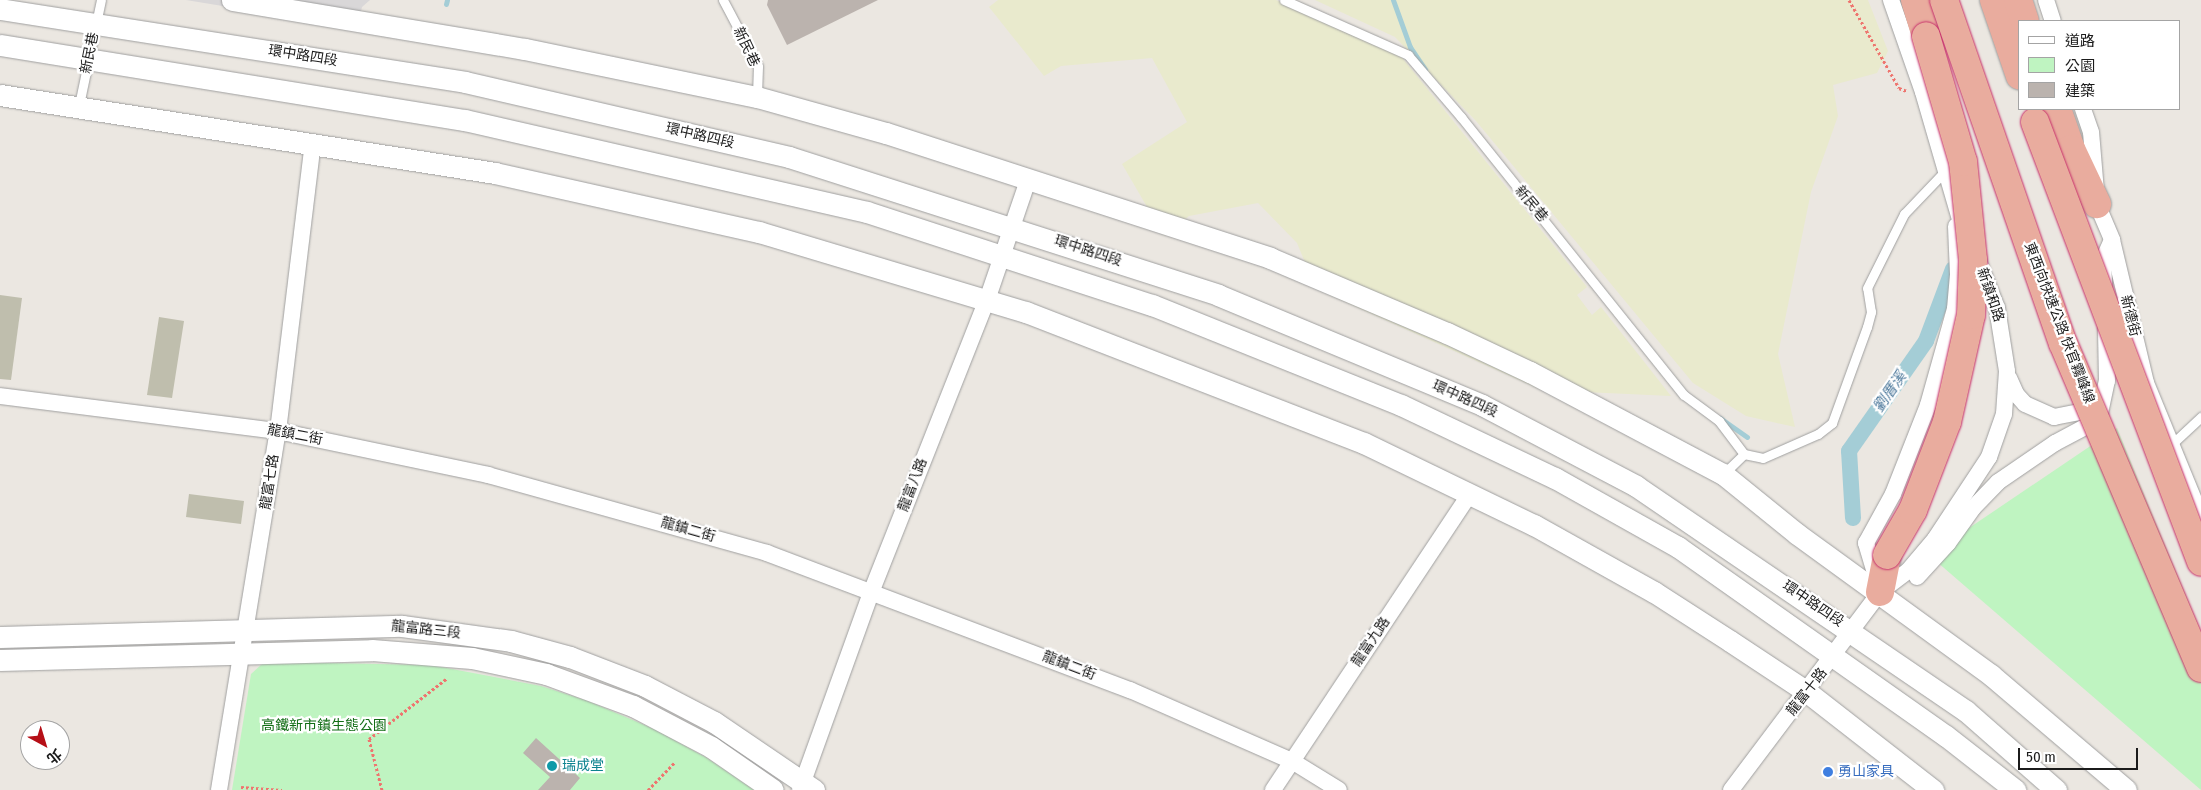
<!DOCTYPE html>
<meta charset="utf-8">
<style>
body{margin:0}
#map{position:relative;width:2201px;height:790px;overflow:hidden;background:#ebe7e1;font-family:"Fira Sans Condensed","Noto Sans TC",sans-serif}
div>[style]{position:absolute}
.residential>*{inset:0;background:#d9d7d8}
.construction>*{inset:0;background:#bfbead}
.farmland>*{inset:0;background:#e9eacd}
.park>*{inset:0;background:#bff4c1}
.stream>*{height:5px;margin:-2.5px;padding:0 2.5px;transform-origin:2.5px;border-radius:2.5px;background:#a4cdd6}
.canal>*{height:16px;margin:-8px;padding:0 8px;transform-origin:8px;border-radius:8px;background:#a4cdd6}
.building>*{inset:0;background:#bbb3ae}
.path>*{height:3px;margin-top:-1.5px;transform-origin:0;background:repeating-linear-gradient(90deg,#ee756f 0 2.5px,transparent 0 5px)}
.roads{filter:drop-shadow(0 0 1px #9f9f9f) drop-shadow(0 0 1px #9f9f9f)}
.service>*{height:9px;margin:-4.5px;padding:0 4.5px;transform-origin:4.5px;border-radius:4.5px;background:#fff}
.minor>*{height:16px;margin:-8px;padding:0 8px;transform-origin:8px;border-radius:8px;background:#fff}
.tertiary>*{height:21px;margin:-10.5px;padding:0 10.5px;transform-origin:10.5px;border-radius:10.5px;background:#fff}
.trunk>*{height:28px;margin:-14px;padding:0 14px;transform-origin:14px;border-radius:14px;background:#e9ac9e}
.bridges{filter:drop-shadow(0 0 1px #c7306b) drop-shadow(0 0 1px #c7306b)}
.trunk-bridge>*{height:28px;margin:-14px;padding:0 14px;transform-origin:14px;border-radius:14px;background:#e9ac9e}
.dots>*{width:14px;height:14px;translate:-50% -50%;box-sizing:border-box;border:2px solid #fff;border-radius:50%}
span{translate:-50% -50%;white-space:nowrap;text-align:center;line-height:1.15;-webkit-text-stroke:4.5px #fff;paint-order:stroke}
.street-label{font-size:14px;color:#1b1b1b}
.park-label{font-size:14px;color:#136e16}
.culture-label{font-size:14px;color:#0d838f}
.left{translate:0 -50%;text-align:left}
.shop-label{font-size:14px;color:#366cbe}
.water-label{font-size:15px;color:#4c789b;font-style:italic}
.legend{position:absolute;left:2018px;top:20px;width:162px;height:90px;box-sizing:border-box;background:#fff;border:1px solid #a4a4a4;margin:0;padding:6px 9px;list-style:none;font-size:15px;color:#1b1b1b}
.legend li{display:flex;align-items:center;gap:10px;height:25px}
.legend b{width:25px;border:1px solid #a4a4a4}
.north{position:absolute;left:20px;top:720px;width:50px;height:50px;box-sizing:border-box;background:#fff;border:1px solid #a4a4a4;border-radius:50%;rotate:141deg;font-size:14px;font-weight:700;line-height:20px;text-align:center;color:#1b1b1b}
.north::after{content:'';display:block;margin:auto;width:18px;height:22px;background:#b60f17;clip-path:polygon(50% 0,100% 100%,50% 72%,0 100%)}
.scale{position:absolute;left:2018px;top:748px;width:120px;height:22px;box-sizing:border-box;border:2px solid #1b1b1b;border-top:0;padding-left:6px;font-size:15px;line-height:18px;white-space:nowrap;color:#1b1b1b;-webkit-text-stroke:4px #fff;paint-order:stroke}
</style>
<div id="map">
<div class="residential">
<i style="clip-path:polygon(186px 0,370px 0,362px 7px,357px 28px)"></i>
</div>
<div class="construction">
<i style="clip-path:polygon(0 295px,22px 298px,11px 380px,0 379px)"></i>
<i style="clip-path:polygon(159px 317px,184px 321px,172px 398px,147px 395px)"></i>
<i style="clip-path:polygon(189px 494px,244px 501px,241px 524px,186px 517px)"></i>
</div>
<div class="farmland">
<i style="clip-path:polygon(998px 0,1276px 0,1400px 55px,1587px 287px,1577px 295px,1592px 315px,1601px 307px,1671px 396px,1541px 390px,1316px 289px,1297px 243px,1258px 203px,1189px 216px,1164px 236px,1122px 164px,1187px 122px,1152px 58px,1061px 66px,1044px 76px,989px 7px)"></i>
<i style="clip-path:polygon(1315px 0,1868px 0,1888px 51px,1877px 73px,1833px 85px,1838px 116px,1811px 192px,1778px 354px,1795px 427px,1746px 416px,1693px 383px,1476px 121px,1395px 37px)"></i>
</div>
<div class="park">
<i style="clip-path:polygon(2117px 428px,2201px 632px,2201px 790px,1929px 555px)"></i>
<i style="clip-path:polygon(276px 662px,431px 665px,541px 686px,588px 701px,654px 729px,707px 758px,754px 790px,232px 790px,251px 674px,262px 664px)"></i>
</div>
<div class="stream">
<i style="left:1393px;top:0;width:50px;rotate:70.1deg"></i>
<i style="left:1410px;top:47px;width:27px;rotate:56deg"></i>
<i style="left:446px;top:4px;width:4px;rotate:-76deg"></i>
<i style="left:1720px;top:418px;width:33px;rotate:35deg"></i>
</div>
<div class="canal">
<i style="left:1853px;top:518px;width:67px;rotate:-93.4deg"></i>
<i style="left:1849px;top:451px;width:134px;rotate:-55deg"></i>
<i style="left:1926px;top:341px;width:77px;rotate:-69.4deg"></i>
</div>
<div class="building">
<i style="clip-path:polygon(768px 0,878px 0,787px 45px,767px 5px)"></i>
<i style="clip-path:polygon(536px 738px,580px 778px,570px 790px,538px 790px,550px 777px,523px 753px)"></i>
</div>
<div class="path">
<i style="left:1849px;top:0;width:101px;rotate:60.4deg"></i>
<i style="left:1899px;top:88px;width:9px;rotate:21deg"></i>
<i style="left:241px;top:787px;width:41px;rotate:4.2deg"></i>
<i style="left:382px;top:790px;width:53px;rotate:-104.3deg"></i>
<i style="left:369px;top:739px;width:98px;rotate:-37.9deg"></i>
<i style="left:648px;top:790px;width:40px;rotate:-46deg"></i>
</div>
<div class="roads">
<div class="service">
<i style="left:723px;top:0;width:75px;rotate:62.1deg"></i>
<i style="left:758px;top:66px;width:30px;rotate:92deg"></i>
<i style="left:1284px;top:0;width:136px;rotate:23.9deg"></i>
<i style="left:1408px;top:55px;width:82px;rotate:49.5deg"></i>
<i style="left:1461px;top:117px;width:356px;rotate:51.3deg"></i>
<i style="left:1684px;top:395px;width:44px;rotate:36.6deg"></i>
<i style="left:1719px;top:421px;width:41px;rotate:52.9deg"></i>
<i style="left:1744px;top:454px;width:29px;rotate:136deg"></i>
<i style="left:79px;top:105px;width:107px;rotate:-78.2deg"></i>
<i style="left:2172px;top:444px;width:40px;rotate:-43deg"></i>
<i style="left:1744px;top:454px;width:19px;rotate:12deg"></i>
<i style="left:1763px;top:458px;width:60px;rotate:-23.6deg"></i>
<i style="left:1818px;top:434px;width:18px;rotate:-38deg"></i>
<i style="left:1832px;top:423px;width:102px;rotate:-70deg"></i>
<i style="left:1867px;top:327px;width:16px;rotate:-75deg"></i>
<i style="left:1871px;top:312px;width:24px;rotate:-99deg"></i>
<i style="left:1867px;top:288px;width:83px;rotate:-63.4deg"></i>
<i style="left:1904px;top:214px;width:62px;rotate:-46.3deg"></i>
</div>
<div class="minor">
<i style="left:1891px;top:0;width:97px;rotate:70.8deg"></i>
<i style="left:1923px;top:92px;width:132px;rotate:73.8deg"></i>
<i style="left:2046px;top:0;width:22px;rotate:72deg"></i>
<i style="left:2083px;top:109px;width:24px;rotate:71deg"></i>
<i style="left:2091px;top:132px;width:72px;rotate:85.2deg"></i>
<i style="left:2097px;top:204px;width:39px;rotate:67deg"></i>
<i style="left:2112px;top:240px;width:147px;rotate:76.6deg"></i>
<i style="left:2146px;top:383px;width:145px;rotate:67.7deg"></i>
<i style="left:2104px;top:285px;width:25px;rotate:-92deg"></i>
<i style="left:2103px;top:260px;width:22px;rotate:-66deg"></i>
<i style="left:2009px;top:378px;width:17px;rotate:66deg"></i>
<i style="left:2016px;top:394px;width:13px;rotate:48deg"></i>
<i style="left:2025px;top:404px;width:32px;rotate:24deg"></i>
<i style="left:2054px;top:417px;width:33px;rotate:-11deg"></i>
<i style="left:2086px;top:411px;width:12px;rotate:-48deg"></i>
<i style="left:0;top:396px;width:280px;rotate:7.2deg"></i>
<i style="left:278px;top:431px;width:215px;rotate:11.8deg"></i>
<i style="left:488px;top:475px;width:290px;rotate:15.6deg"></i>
<i style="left:767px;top:553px;width:388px;rotate:20.7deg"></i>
<i style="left:1130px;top:690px;width:177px;rotate:23.7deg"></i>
<i style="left:1292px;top:761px;width:55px;rotate:31.7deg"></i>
<i style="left:1917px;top:577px;width:46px;rotate:-47.6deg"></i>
<i style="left:1948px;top:543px;width:43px;rotate:-54.5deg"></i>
<i style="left:1973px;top:508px;width:36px;rotate:-46deg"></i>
<i style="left:1998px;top:482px;width:69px;rotate:-34.4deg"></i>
<i style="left:2055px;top:443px;width:38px;rotate:-28deg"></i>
<i style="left:2089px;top:425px;width:16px;rotate:-47deg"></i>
<i style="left:2100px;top:413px;width:33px;rotate:-78deg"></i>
<i style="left:2107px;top:381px;width:51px;rotate:-91.1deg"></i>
<i style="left:1878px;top:583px;width:42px;rotate:-106.7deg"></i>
<i style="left:1866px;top:543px;width:56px;rotate:-61.1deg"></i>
<i style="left:1893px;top:494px;width:96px;rotate:-68.5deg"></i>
<i style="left:1928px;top:405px;width:100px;rotate:-74.3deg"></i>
<i style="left:1955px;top:309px;width:35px;rotate:-85deg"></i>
<i style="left:1958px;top:274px;width:48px;rotate:-92.4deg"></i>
<i style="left:219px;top:790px;width:364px;rotate:-80.7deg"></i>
<i style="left:278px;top:431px;width:290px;rotate:-83.1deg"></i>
<i style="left:800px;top:790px;width:213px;rotate:-70.2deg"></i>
<i style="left:872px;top:590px;width:312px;rotate:-68.4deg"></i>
<i style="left:987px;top:300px;width:127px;rotate:-71.1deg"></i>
<i style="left:1273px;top:790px;width:356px;rotate:-56.4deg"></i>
<i style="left:1731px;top:790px;width:248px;rotate:-53deg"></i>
<i style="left:1880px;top:592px;width:35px;rotate:-37deg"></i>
<i style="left:1908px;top:571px;width:42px;rotate:-49.8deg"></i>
<i style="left:1935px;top:539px;width:98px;rotate:-56.6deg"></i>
<i style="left:1989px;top:457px;width:46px;rotate:-70.8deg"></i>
<i style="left:2004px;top:414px;width:43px;rotate:-86deg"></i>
<i style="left:2007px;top:371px;width:64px;rotate:-99deg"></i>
<i style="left:1997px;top:308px;width:52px;rotate:-111.6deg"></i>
</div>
<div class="tertiary">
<i style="left:232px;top:0;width:297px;rotate:9.5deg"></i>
<i style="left:525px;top:49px;width:237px;rotate:11.7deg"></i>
<i style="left:757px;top:97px;width:134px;rotate:15.6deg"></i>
<i style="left:886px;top:133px;width:404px;rotate:18deg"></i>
<i style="left:1270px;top:258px;width:192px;rotate:23deg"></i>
<i style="left:1447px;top:333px;width:92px;rotate:25.2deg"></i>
<i style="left:1530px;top:372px;width:218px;rotate:27.9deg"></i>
<i style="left:1723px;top:474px;width:95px;rotate:39deg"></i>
<i style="left:1797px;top:534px;width:240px;rotate:36deg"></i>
<i style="left:1991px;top:675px;width:177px;rotate:40.4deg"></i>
<i style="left:0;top:9px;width:471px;rotate:8.9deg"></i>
<i style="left:465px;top:82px;width:333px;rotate:13deg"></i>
<i style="left:789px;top:157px;width:451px;rotate:17.8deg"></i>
<i style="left:1218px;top:295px;width:286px;rotate:22.6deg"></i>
<i style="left:1482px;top:405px;width:174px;rotate:27.7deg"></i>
<i style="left:1636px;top:486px;width:399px;rotate:34.3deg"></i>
<i style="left:1966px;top:711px;width:120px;rotate:41.3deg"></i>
<i style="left:0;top:45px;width:471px;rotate:9.2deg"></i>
<i style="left:465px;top:120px;width:412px;rotate:12.9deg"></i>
<i style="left:867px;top:212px;width:300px;rotate:18.1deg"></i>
<i style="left:1152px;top:305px;width:268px;rotate:21.9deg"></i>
<i style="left:1401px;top:405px;width:170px;rotate:25.4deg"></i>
<i style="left:1555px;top:478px;width:141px;rotate:29.3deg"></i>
<i style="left:1678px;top:547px;width:328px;rotate:35.2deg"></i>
<i style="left:1946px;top:736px;width:88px;rotate:38deg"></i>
<i style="left:0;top:95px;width:501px;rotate:8.95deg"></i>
<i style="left:495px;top:173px;width:271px;rotate:12.6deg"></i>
<i style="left:759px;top:232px;width:279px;rotate:16.7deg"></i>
<i style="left:1026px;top:312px;width:362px;rotate:21.2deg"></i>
<i style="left:1364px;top:443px;width:189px;rotate:25.8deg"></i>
<i style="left:1534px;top:525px;width:137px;rotate:29.2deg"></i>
<i style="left:1654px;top:592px;width:90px;rotate:32.8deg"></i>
<i style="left:1730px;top:641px;width:92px;rotate:33.5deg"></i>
<i style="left:1807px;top:692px;width:160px;rotate:37.9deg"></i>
<i style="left:0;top:637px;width:402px;rotate:-1.6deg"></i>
<i style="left:402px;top:626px;width:110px;rotate:7.8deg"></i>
<i style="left:511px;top:641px;width:61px;rotate:15.2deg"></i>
<i style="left:570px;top:657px;width:80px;rotate:21.1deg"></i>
<i style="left:645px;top:686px;width:78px;rotate:27.6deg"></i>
<i style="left:714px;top:722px;width:121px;rotate:34.2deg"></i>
<i style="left:0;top:660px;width:372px;rotate:-1.5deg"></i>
<i style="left:372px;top:650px;width:100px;rotate:4.6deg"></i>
<i style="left:472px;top:658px;width:76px;rotate:12.2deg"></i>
<i style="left:546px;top:674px;width:93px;rotate:20.2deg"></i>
<i style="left:633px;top:706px;width:88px;rotate:27.7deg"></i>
<i style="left:711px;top:747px;width:75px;rotate:34.7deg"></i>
</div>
<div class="trunk">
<i style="left:1915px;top:0;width:38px;rotate:73deg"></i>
<i style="left:1994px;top:0;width:80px;rotate:71.1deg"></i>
<i style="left:2018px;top:0;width:22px;rotate:72deg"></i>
<i style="left:2057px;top:109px;width:42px;rotate:70.7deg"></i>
<i style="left:2071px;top:149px;width:61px;rotate:64.7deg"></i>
<i style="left:1880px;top:592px;width:38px;rotate:-79deg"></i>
</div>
</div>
<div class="bridges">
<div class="trunk-bridge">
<i style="left:1944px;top:0;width:363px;rotate:70.9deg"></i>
<i style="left:2063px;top:343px;width:353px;rotate:67deg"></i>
<i style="left:2035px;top:122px;width:470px;rotate:69.3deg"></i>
<i style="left:1887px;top:555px;width:52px;rotate:-60deg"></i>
<i style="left:1913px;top:510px;width:94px;rotate:-68.9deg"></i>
<i style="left:1947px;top:422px;width:110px;rotate:-77.4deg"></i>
<i style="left:1971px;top:315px;width:55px;rotate:-87.9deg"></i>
<i style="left:1973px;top:260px;width:99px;rotate:-95.8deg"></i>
<i style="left:1963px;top:162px;width:131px;rotate:-106.4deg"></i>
</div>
</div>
<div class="dots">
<i style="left:552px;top:766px;background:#0f9aa8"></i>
<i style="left:1828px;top:772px;background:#3f7fe0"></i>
</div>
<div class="street-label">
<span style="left:746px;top:47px;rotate:65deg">新民巷</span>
<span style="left:90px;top:53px;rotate:-79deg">新民巷</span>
<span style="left:303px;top:56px;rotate:9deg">環中路四段</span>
<span style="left:700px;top:136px;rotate:13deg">環中路四段</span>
<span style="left:1531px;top:204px;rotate:50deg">新民巷</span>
<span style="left:1088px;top:251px;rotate:18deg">環中路四段</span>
<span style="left:1990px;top:295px;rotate:71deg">新鎮和路</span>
<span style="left:2130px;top:316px;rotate:76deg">新德街</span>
<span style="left:2059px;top:323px;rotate:69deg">東西向快速公路 快官霧峰線</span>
<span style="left:1465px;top:399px;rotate:24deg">環中路四段</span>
<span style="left:295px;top:435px;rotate:11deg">龍鎮二街</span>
<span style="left:270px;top:482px;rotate:-81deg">龍富七路</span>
<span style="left:913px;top:485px;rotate:-69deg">龍富八路</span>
<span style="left:688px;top:530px;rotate:16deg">龍鎮二街</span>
<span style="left:1813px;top:604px;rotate:34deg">環中路四段</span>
<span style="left:426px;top:630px;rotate:6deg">龍富路三段</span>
<span style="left:1371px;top:642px;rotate:-56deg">龍富九路</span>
<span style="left:1069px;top:666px;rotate:21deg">龍鎮二街</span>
<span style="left:1807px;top:692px;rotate:-52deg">龍富十路</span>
</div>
<div class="park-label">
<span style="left:324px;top:726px">高鐵新市鎮生態公園</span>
</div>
<div class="culture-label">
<span class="left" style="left:562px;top:766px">瑞成堂</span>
</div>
<div class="shop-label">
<span class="left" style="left:1838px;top:772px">勇山家具</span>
</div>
<div class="water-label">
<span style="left:1890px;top:392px;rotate:-55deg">劉厝溪</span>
</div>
<ul class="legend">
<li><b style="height:6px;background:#fff"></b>道路</li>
<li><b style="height:14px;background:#bff4c1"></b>公園</li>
<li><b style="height:14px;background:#bbb3ae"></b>建築</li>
</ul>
<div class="north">北</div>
<div class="scale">50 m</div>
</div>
